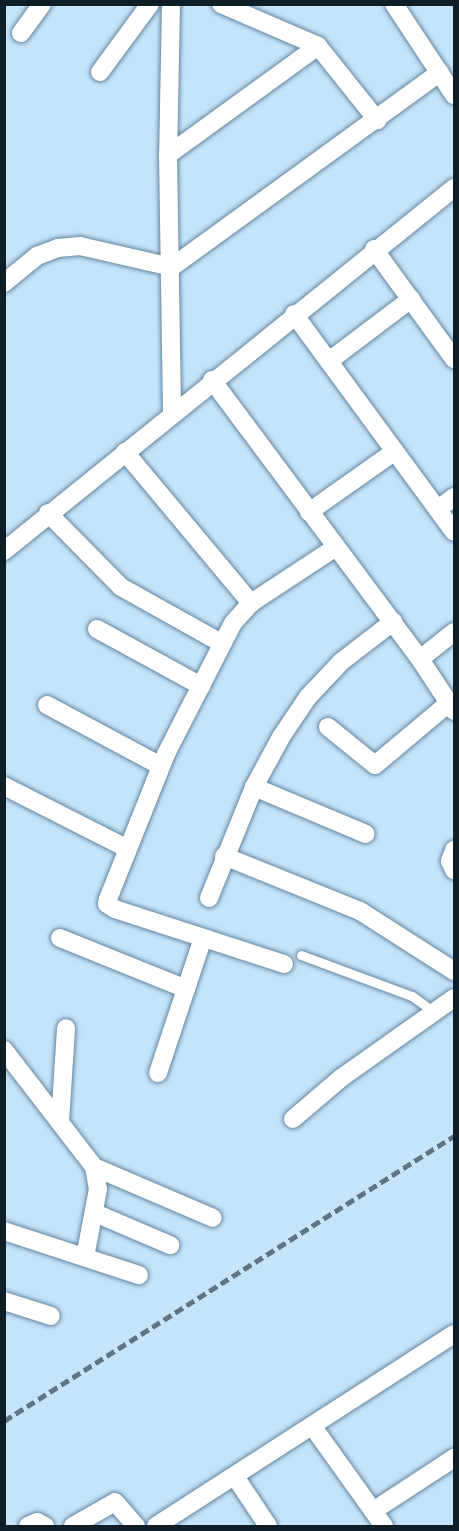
<!DOCTYPE html>
<style>
body{margin:0}
#map{position:relative;width:459px;height:1531px;overflow:hidden;background:#c5e3f9;font-family:"IBM Plex Sans",sans-serif}
div>[style]{position:absolute}
.roads{filter:drop-shadow(0 0 2px #64869f) drop-shadow(0 0 2px #64869f)}
.lane>*{height:9px;margin:-4.5px;padding:0 4.5px;transform-origin:4.5px;border-radius:4.5px;background:#fff}
.street>*{height:18px;margin:-9px;padding:0 9px;transform-origin:9px;border-radius:9px;background:#fff}
.rail>*{height:4.5px;margin-top:-2.25px;transform-origin:0;background:repeating-linear-gradient(90deg,#607584 0 9px,transparent 0 13.5px)}
span{translate:-50% -50%;white-space:nowrap;text-align:center;line-height:1.15;-webkit-text-stroke:6px #c5e3f9;paint-order:stroke}
.frame{position:absolute;inset:0;border:6px solid #0f1d26;pointer-events:none}
</style>
<div id="map">
<div class="roads">
<div class="lane">
<i style="left:301px;top:955px;width:118px;rotate:20.3deg"></i>
<i style="left:412px;top:996px;width:27px;rotate:36deg"></i>
</div>
<div class="street">
<i style="left:171px;top:4px;width:151px;rotate:91.1deg"></i>
<i style="left:168px;top:155px;width:257px;rotate:89.1deg"></i>
<i style="left:221px;top:4px;width:106px;rotate:23.4deg"></i>
<i style="left:318px;top:46px;width:95px;rotate:51.4deg"></i>
<i style="left:394px;top:4px;width:109px;rotate:56.6deg"></i>
<i style="left:21px;top:33px;width:36px;rotate:-54deg"></i>
<i style="left:100px;top:72px;width:84px;rotate:-53.7deg"></i>
<i style="left:168px;top:155px;width:185px;rotate:-36deg"></i>
<i style="left:374px;top:249px;width:136px;rotate:54deg"></i>
<i style="left:4px;top:283px;width:43px;rotate:-39.3deg"></i>
<i style="left:37px;top:256px;width:22px;rotate:-21deg"></i>
<i style="left:58px;top:248px;width:22px;rotate:-5deg"></i>
<i style="left:80px;top:246px;width:94px;rotate:12.9deg"></i>
<i style="left:172px;top:267px;width:331px;rotate:-36deg"></i>
<i style="left:294px;top:314px;width:270px;rotate:53.7deg"></i>
<i style="left:329px;top:361px;width:103px;rotate:-37.1deg"></i>
<i style="left:212px;top:380px;width:348px;rotate:53.3deg"></i>
<i style="left:420px;top:659px;width:62px;rotate:56.8deg"></i>
<i style="left:125px;top:452px;width:197px;rotate:50.2deg"></i>
<i style="left:438px;top:509px;width:20px;rotate:-37deg"></i>
<i style="left:309px;top:512px;width:105px;rotate:-35.3deg"></i>
<i style="left:48px;top:513px;width:104px;rotate:45.4deg"></i>
<i style="left:121px;top:587px;width:115px;rotate:29.2deg"></i>
<i style="left:4px;top:551px;width:578px;rotate:-38.89deg"></i>
<i style="left:97px;top:629px;width:119px;rotate:28.7deg"></i>
<i style="left:420px;top:659px;width:43px;rotate:-38.5deg"></i>
<i style="left:47px;top:705px;width:129px;rotate:28.2deg"></i>
<i style="left:328px;top:727px;width:60px;rotate:39deg"></i>
<i style="left:375px;top:765px;width:97px;rotate:-40deg"></i>
<i style="left:4px;top:786px;width:137px;rotate:26.9deg"></i>
<i style="left:254px;top:787px;width:121px;rotate:22.8deg"></i>
<i style="left:454px;top:850px;width:12px;rotate:110deg"></i>
<i style="left:450px;top:861px;width:10px;rotate:66deg"></i>
<i style="left:224px;top:856px;width:147px;rotate:22deg"></i>
<i style="left:360px;top:911px;width:112px;rotate:32.6deg"></i>
<i style="left:209px;top:898px;width:120px;rotate:-67.9deg"></i>
<i style="left:254px;top:787px;width:57px;rotate:-61.6deg"></i>
<i style="left:281px;top:737px;width:48px;rotate:-56deg"></i>
<i style="left:308px;top:697px;width:48px;rotate:-46.7deg"></i>
<i style="left:341px;top:662px;width:66px;rotate:-37.6deg"></i>
<i style="left:60px;top:938px;width:136px;rotate:22deg"></i>
<i style="left:284px;top:964px;width:178px;rotate:-162deg"></i>
<i style="left:115px;top:909px;width:9px;rotate:-148deg"></i>
<i style="left:107px;top:904px;width:5px;rotate:-79deg"></i>
<i style="left:108px;top:899px;width:156px;rotate:-68.2deg"></i>
<i style="left:166px;top:754px;width:147px;rotate:-62.9deg"></i>
<i style="left:233px;top:623px;width:27px;rotate:-48deg"></i>
<i style="left:251px;top:603px;width:102px;rotate:-33.4deg"></i>
<i style="left:4px;top:1050px;width:148px;rotate:52.4deg"></i>
<i style="left:94px;top:1167px;width:22px;rotate:80deg"></i>
<i style="left:98px;top:1189px;width:69px;rotate:100.8deg"></i>
<i style="left:158px;top:1073px;width:142px;rotate:-71.6deg"></i>
<i style="left:293px;top:1119px;width:63px;rotate:-40.5deg"></i>
<i style="left:341px;top:1078px;width:138px;rotate:-35.3deg"></i>
<i style="left:60px;top:1122px;width:94px;rotate:-86.3deg"></i>
<i style="left:94px;top:1167px;width:129px;rotate:23.2deg"></i>
<i style="left:95px;top:1213px;width:82px;rotate:23.1deg"></i>
<i style="left:4px;top:1231px;width:142px;rotate:18.1deg"></i>
<i style="left:4px;top:1301px;width:49px;rotate:17.7deg"></i>
<i style="left:313px;top:1427px;width:122px;rotate:54.4deg"></i>
<i style="left:236px;top:1478px;width:58px;rotate:56.3deg"></i>
<i style="left:373px;top:1511px;width:97px;rotate:-33.2deg"></i>
<i style="left:28px;top:1526px;width:10px;rotate:-24deg"></i>
<i style="left:37px;top:1522px;width:9px;rotate:27deg"></i>
<i style="left:73px;top:1526px;width:48px;rotate:-29.7deg"></i>
<i style="left:115px;top:1502px;width:32px;rotate:49deg"></i>
<i style="left:156px;top:1526px;width:354px;rotate:-32.8deg"></i>
</div>
</div>
<div class="rail">
<i style="left:4px;top:1421px;width:533px;rotate:-32.35deg"></i>
</div>
<div class="frame"></div>
</div>
